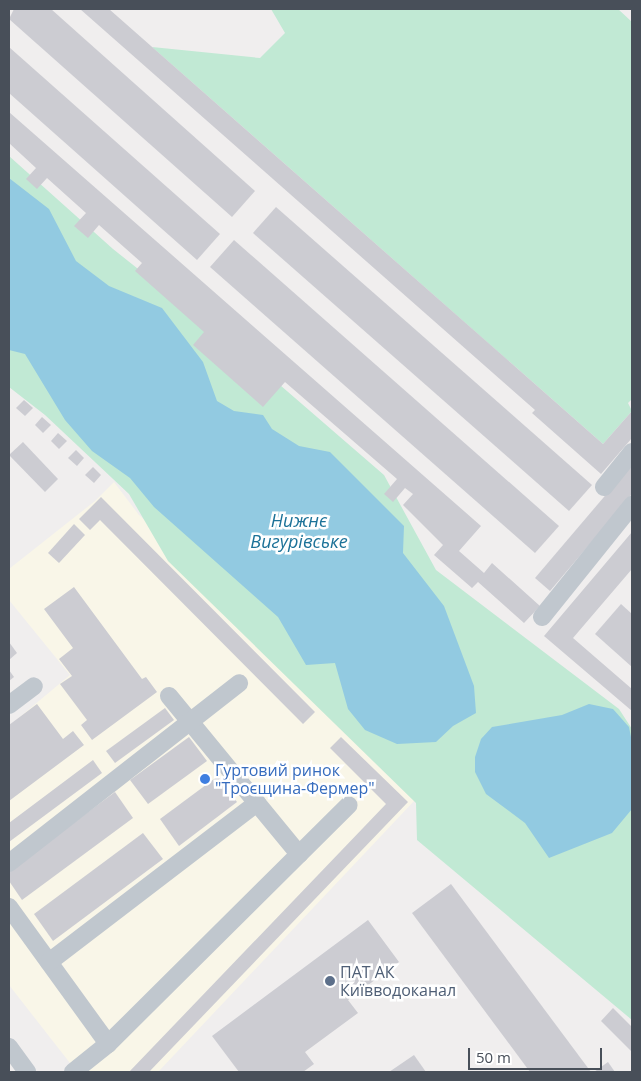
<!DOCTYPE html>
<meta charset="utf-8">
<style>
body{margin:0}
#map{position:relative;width:641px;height:1081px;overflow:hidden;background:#f0eeee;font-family:"Open Sans",sans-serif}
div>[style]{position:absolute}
.commercial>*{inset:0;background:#f9f6e8}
.green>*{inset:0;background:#c1e9d4}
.water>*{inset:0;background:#92cae1}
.building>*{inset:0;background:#ccccd2}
.minor>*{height:18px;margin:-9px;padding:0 9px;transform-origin:9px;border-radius:9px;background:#c0c7ce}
.dots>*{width:14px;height:14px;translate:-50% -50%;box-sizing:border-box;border:2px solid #fff;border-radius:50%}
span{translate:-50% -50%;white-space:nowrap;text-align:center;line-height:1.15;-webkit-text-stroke:5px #fff;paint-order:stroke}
.shop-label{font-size:16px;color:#366cbe}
.left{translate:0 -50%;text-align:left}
.service-label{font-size:16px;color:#4e5e75}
.water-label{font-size:18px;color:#1c7298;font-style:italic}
.frame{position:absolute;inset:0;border:10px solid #484f59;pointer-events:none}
.scale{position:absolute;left:468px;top:1048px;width:134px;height:22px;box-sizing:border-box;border:2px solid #484f59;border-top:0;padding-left:6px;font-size:15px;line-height:18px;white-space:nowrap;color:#484f59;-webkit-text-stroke:4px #fff;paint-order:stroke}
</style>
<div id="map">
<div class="commercial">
<i style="clip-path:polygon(114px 482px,139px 515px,240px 605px,415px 800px,158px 1072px,77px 1072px,9px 985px,9px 726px,70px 675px,9px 600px,9px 569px,95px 501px)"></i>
</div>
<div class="green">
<i style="clip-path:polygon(271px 9px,618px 9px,632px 22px,632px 399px,628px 403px,632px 411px,603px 444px,152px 47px,260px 58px,285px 33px)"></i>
<i style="clip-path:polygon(9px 156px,113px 249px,235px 346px,384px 475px,436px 570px,619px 709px,632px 729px,632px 1020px,417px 840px,416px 803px,168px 561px,129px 494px,45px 415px,9px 387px)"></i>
</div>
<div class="water">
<i style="clip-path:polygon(9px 178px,49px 209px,76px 261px,109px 286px,162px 308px,203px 362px,217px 401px,234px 411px,263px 415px,272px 429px,299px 446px,330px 452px,404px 526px,403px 553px,444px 606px,474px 686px,476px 713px,453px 726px,436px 742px,397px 744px,365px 730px,348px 709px,335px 663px,306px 665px,278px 617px,154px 507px,130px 478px,92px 451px,65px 420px,25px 354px,9px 350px)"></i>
<i style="clip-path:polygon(589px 704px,613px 709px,629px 727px,632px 742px,632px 809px,612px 833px,549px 858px,525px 823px,486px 794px,475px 772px,475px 757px,481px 739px,492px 727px,562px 715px)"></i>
</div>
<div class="building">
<i style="clip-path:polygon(14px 9px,51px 9px,255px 191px,232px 217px,9px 19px)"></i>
<i style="clip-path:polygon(80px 9px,109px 9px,603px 444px,632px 411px,632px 438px,601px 474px,532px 413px,535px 410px)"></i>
<i style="clip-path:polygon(9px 47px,220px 234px,197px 260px,9px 93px)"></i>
<i style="clip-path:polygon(9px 112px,481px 526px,459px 551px,484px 573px,492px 563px,540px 606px,524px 623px,478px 582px,472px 588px,434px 555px,443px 545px,403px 505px,413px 494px,405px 488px,393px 502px,384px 494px,397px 479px,285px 382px,263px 407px,193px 345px,204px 332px,135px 271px,142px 263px,99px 225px,88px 238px,74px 226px,86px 213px,47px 178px,37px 189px,26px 179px,36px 168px,9px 143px)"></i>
<i style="clip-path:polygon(276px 207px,592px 485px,569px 511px,253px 233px)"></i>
<i style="clip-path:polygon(234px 240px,559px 526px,535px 553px,210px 267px)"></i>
<i style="clip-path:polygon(24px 400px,33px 408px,25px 416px,16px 408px)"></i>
<i style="clip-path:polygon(42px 417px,51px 425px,43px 433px,35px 425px)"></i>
<i style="clip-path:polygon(58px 433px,67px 441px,59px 449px,51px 441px)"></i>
<i style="clip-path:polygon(23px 442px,58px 479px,45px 492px,9px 455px)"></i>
<i style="clip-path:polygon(76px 450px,84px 458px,77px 466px,68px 458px)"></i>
<i style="clip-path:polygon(632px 464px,632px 494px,550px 591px,535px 578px)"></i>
<i style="clip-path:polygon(93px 467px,101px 475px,94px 483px,85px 475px)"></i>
<i style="clip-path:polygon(101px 497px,315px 712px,303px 724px,100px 520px,90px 530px,79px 519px)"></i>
<i style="clip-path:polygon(74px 524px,85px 535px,59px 563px,48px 553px)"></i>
<i style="clip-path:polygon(632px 532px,632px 569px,573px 638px,632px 689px,632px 711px,544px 636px)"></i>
<i style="clip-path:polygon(74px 587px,142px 679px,146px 677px,157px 692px,92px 740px,81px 725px,87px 720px,60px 684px,72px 676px,59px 659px,73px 648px,44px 609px)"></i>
<i style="clip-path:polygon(621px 604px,632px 614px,632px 667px,595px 634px)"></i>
<i style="clip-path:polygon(9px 642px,17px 653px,9px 660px)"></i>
<i style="clip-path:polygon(9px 670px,14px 677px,9px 681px)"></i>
<i style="clip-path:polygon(37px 704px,63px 739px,73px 731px,84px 745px,9px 801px,9px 725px)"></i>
<i style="clip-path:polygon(165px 708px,174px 720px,115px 763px,106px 751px)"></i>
<i style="clip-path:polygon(189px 737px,207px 761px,148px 804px,130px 780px)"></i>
<i style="clip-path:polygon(341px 737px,408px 802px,149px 1072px,129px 1072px,386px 804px,330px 748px)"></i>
<i style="clip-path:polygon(93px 760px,102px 773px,9px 842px,9px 823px)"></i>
<i style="clip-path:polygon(218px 776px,237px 802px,179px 846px,160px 819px)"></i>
<i style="clip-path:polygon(115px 792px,133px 818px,22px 900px,9px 881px,9px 871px)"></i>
<i style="clip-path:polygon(143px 833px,163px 859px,53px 941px,34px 914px)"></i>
<i style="clip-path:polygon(451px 884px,591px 1072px,530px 1072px,412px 913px)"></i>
<i style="clip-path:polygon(368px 920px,399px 962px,348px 1000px,358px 1013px,305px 1052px,314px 1064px,303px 1072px,239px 1072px,212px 1036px)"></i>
<i style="clip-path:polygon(613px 1008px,632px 1027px,632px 1052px,601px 1021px)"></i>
<i style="clip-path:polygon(414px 1055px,426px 1072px,389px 1072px)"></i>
<i style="clip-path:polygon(608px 1062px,615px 1072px,594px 1072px)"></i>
</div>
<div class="minor">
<i style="left:604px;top:487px;width:45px;rotate:-51.3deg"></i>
<i style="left:542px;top:617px;width:144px;rotate:-51.2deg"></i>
<i style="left:169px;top:696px;width:205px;rotate:50.6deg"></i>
<i style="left:9px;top:705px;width:31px;rotate:-37deg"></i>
<i style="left:9px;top:863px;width:292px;rotate:-38deg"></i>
<i style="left:9px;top:907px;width:169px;rotate:54.1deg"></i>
<i style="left:49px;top:962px;width:262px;rotate:-37.4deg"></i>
<i style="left:9px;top:1047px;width:31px;rotate:54deg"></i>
<i style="left:73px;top:1072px;width:45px;rotate:-38.7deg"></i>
<i style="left:108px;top:1044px;width:339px;rotate:-44.8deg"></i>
</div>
<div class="dots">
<i style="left:205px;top:779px;background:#3f7fe0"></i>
<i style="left:330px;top:981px;background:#5c6f8a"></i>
</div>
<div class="shop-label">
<span class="left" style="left:215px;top:779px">Гуртовий ринок<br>"Троєщина-Фермер"</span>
</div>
<div class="service-label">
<span class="left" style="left:340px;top:981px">ПАТ АК<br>Київводоканал</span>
</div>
<div class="water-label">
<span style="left:299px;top:531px">Нижнє<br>Вигурівське</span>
</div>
<div class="frame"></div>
<div class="scale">50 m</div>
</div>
